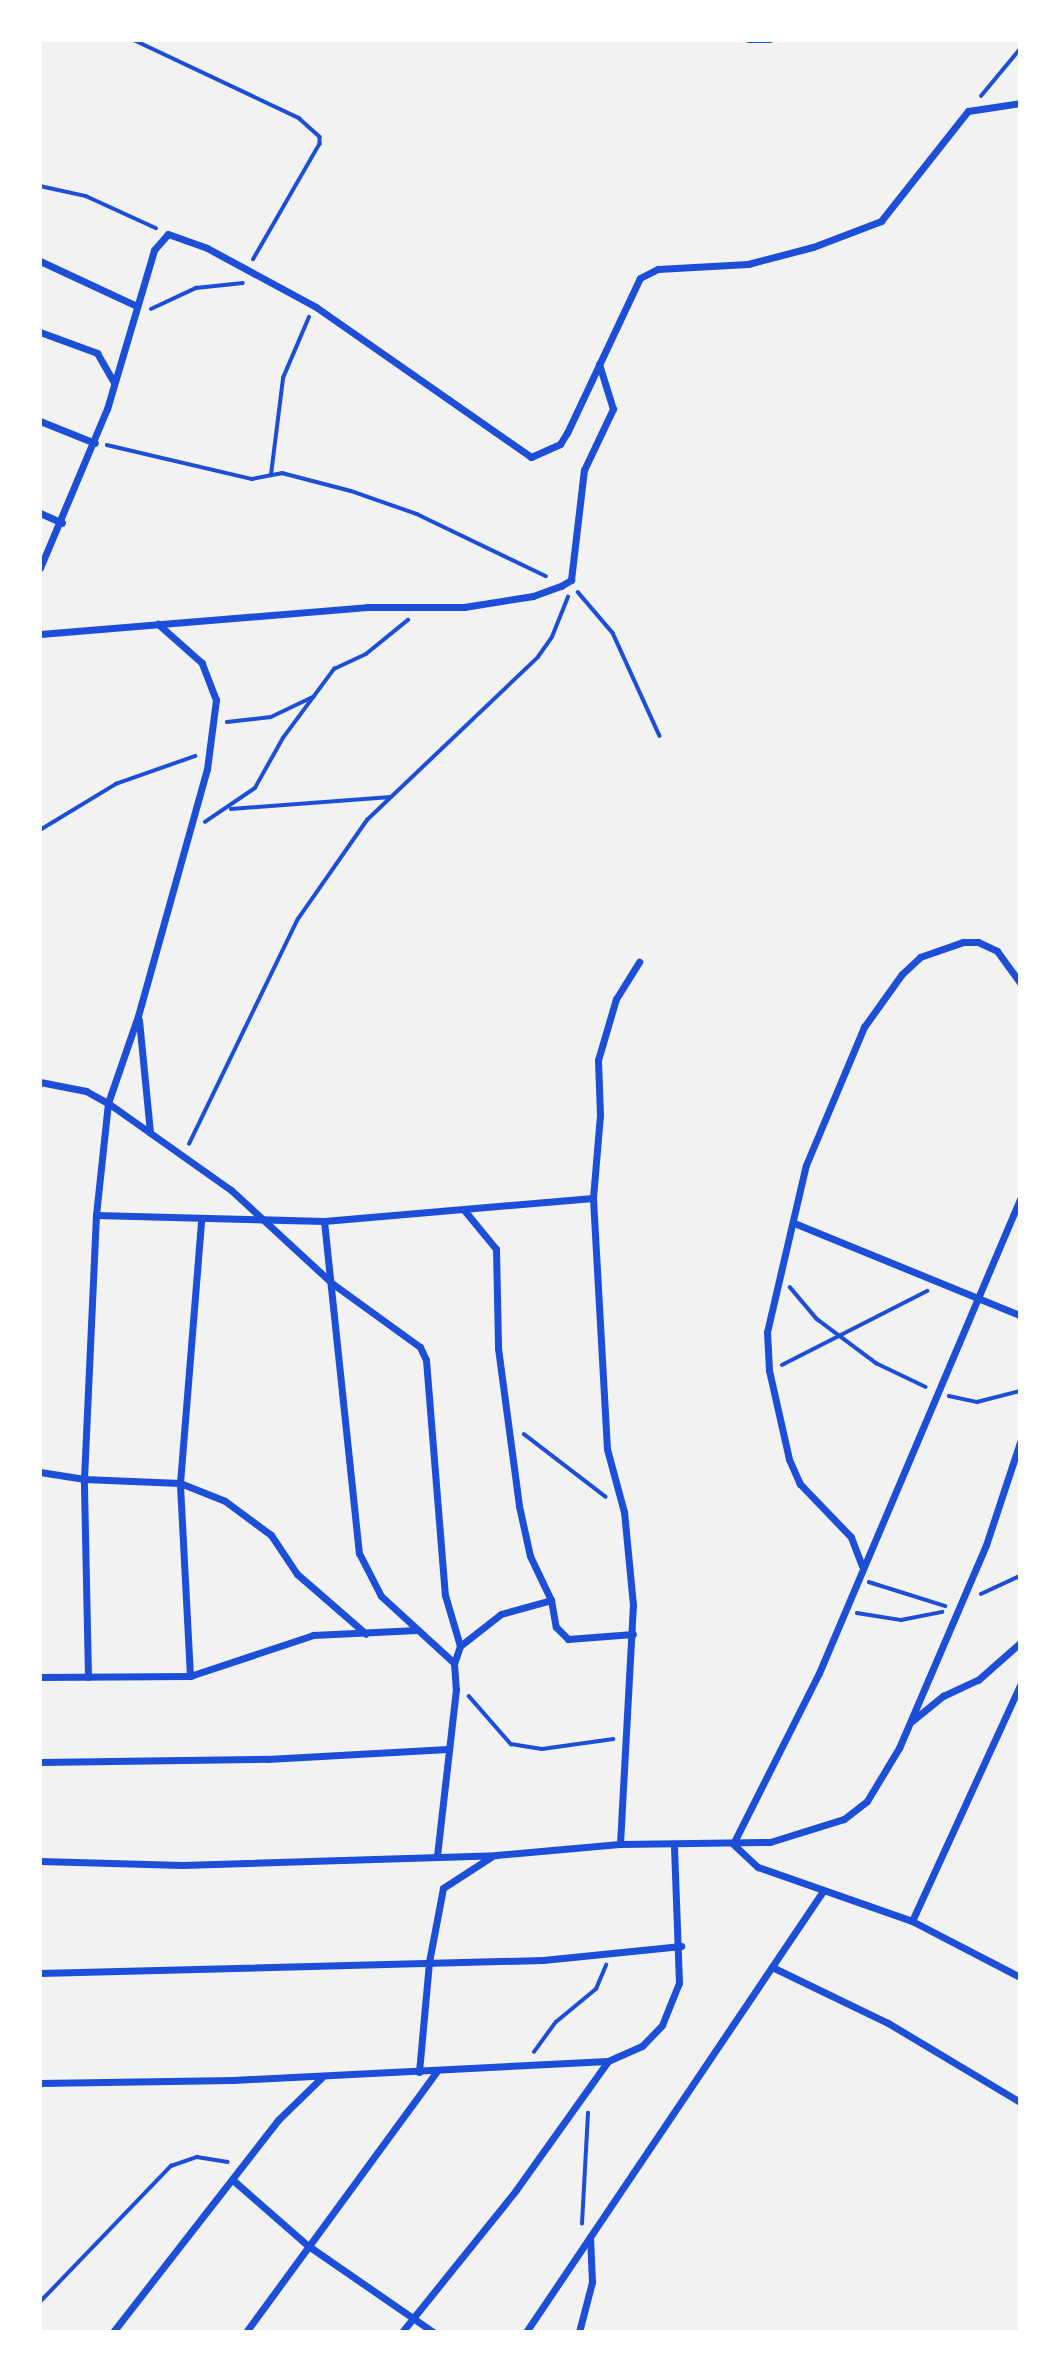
<!DOCTYPE html>
<style>
body{margin:0}
#map{position:relative;width:1060px;height:2372px;overflow:hidden;background:#f2f2f2;font-family:"Asap Condensed",sans-serif}
div>[style]{position:absolute}
.path>*{height:3.5px;margin:-1.75px;padding:0 1.75px;transform-origin:1.75px;border-radius:1.75px;background:#1d4ed8}
.service>*{height:5px;margin:-2.5px;padding:0 2.5px;transform-origin:2.5px;border-radius:2.5px;background:#1d4ed8}
.minor>*{height:7px;margin:-3.5px;padding:0 3.5px;transform-origin:3.5px;border-radius:3.5px;background:#1d4ed8}
span{translate:-50% -50%;white-space:nowrap;text-align:center;line-height:1.15;-webkit-text-stroke:5px #fff;paint-order:stroke}
.frame{position:absolute;inset:0;border:42px solid #fff;pointer-events:none}
</style>
<div id="map">
<div class="path">
<i style="left:134px;top:40px;width:183px;rotate:25.3deg"></i>
<i style="left:299px;top:118px;width:28px;rotate:42deg"></i>
<i style="left:320px;top:137px;width:7px;rotate:90deg"></i>
<i style="left:320px;top:144px;width:133px;rotate:119.9deg"></i>
<i style="left:981px;top:96px;width:61px;rotate:-50.3deg"></i>
<i style="left:40px;top:186px;width:47px;rotate:12.3deg"></i>
<i style="left:86px;top:196px;width:77px;rotate:24.6deg"></i>
<i style="left:151px;top:309px;width:50px;rotate:-25deg"></i>
<i style="left:196px;top:288px;width:47px;rotate:-6.1deg"></i>
<i style="left:107px;top:445px;width:149px;rotate:13.2deg"></i>
<i style="left:252px;top:479px;width:31px;rotate:-11deg"></i>
<i style="left:282px;top:473px;width:71px;rotate:14.6deg"></i>
<i style="left:351px;top:491px;width:70px;rotate:19.2deg"></i>
<i style="left:417px;top:514px;width:143px;rotate:25.7deg"></i>
<i style="left:271px;top:475px;width:98px;rotate:-82.9deg"></i>
<i style="left:283px;top:378px;width:66px;rotate:-66.9deg"></i>
<i style="left:578px;top:592px;width:54px;rotate:49.5deg"></i>
<i style="left:613px;top:633px;width:113px;rotate:65.5deg"></i>
<i style="left:227px;top:722px;width:44px;rotate:-6.5deg"></i>
<i style="left:271px;top:717px;width:47px;rotate:-25.5deg"></i>
<i style="left:231px;top:809px;width:160px;rotate:-4.3deg"></i>
<i style="left:205px;top:822px;width:60px;rotate:-34.2deg"></i>
<i style="left:255px;top:788px;width:57px;rotate:-60.8deg"></i>
<i style="left:283px;top:738px;width:86px;rotate:-53.5deg"></i>
<i style="left:334px;top:669px;width:35px;rotate:-25deg"></i>
<i style="left:366px;top:654px;width:54px;rotate:-39deg"></i>
<i style="left:40px;top:830px;width:89px;rotate:-31.2deg"></i>
<i style="left:116px;top:784px;width:84px;rotate:-19.5deg"></i>
<i style="left:189px;top:1144px;width:250px;rotate:-64.2deg"></i>
<i style="left:298px;top:919px;width:121px;rotate:-55.1deg"></i>
<i style="left:367px;top:820px;width:236px;rotate:-43.6deg"></i>
<i style="left:538px;top:657px;width:24px;rotate:-55deg"></i>
<i style="left:552px;top:637px;width:43px;rotate:-68.2deg"></i>
<i style="left:790px;top:1287px;width:42px;rotate:49.8deg"></i>
<i style="left:817px;top:1319px;width:74px;rotate:36.7deg"></i>
<i style="left:876px;top:1363px;width:55px;rotate:25.6deg"></i>
<i style="left:782px;top:1365px;width:163px;rotate:-27deg"></i>
<i style="left:949px;top:1396px;width:29px;rotate:12deg"></i>
<i style="left:977px;top:1402px;width:44px;rotate:-14.3deg"></i>
<i style="left:524px;top:1434px;width:103px;rotate:37.5deg"></i>
<i style="left:869px;top:1582px;width:80px;rotate:17.5deg"></i>
<i style="left:981px;top:1594px;width:43px;rotate:-24.8deg"></i>
<i style="left:857px;top:1613px;width:45px;rotate:9deg"></i>
<i style="left:901px;top:1620px;width:42px;rotate:-11deg"></i>
<i style="left:469px;top:1696px;width:64px;rotate:48.8deg"></i>
<i style="left:511px;top:1744px;width:31px;rotate:9deg"></i>
<i style="left:542px;top:1749px;width:72px;rotate:-8deg"></i>
<i style="left:534px;top:2052px;width:37px;rotate:-54deg"></i>
<i style="left:556px;top:2022px;width:52px;rotate:-39.5deg"></i>
<i style="left:596px;top:1989px;width:26px;rotate:-67deg"></i>
<i style="left:582px;top:2224px;width:111px;rotate:-86.9deg"></i>
<i style="left:40px;top:2302px;width:189px;rotate:-46.1deg"></i>
<i style="left:171px;top:2166px;width:28px;rotate:-19deg"></i>
<i style="left:197px;top:2157px;width:31px;rotate:9deg"></i>
</div>
<div class="service">
<i style="left:748px;top:40px;width:22px"></i>
</div>
<div class="minor">
<i style="left:40px;top:261px;width:107px;rotate:24.9deg"></i>
<i style="left:40px;top:332px;width:61px;rotate:20.2deg"></i>
<i style="left:97px;top:353px;width:34px;rotate:60deg"></i>
<i style="left:40px;top:421px;width:59px;rotate:21.8deg"></i>
<i style="left:40px;top:513px;width:24px;rotate:24deg"></i>
<i style="left:40px;top:568px;width:173px;rotate:-67.2deg"></i>
<i style="left:107px;top:409px;width:166px;rotate:-73.5deg"></i>
<i style="left:154px;top:250px;width:21px;rotate:-49deg"></i>
<i style="left:168px;top:234px;width:41px;rotate:19.7deg"></i>
<i style="left:207px;top:248px;width:124px;rotate:28.4deg"></i>
<i style="left:316px;top:307px;width:262px;rotate:34.9deg"></i>
<i style="left:531px;top:457px;width:32px;rotate:-24deg"></i>
<i style="left:560px;top:444px;width:13px;rotate:-58deg"></i>
<i style="left:567px;top:433px;width:171px;rotate:-64.8deg"></i>
<i style="left:640px;top:278px;width:20px;rotate:-27deg"></i>
<i style="left:658px;top:269px;width:90px;rotate:-3.2deg"></i>
<i style="left:748px;top:264px;width:67px;rotate:-14.7deg"></i>
<i style="left:813px;top:247px;width:73px;rotate:-20.9deg"></i>
<i style="left:881px;top:221px;width:140px;rotate:-51.7deg"></i>
<i style="left:968px;top:111px;width:53px;rotate:-8.7deg"></i>
<i style="left:40px;top:634px;width:328px;rotate:-4.7deg"></i>
<i style="left:367px;top:607px;width:97px"></i>
<i style="left:464px;top:607px;width:70px;rotate:-9.1deg"></i>
<i style="left:533px;top:596px;width:30px;rotate:-20deg"></i>
<i style="left:561px;top:586px;width:12px;rotate:-31deg"></i>
<i style="left:571px;top:580px;width:111px;rotate:-83.3deg"></i>
<i style="left:584px;top:470px;width:68px;rotate:-64.6deg"></i>
<i style="left:613px;top:409px;width:47px;rotate:-107.3deg"></i>
<i style="left:139px;top:1020px;width:113px;rotate:84.4deg"></i>
<i style="left:40px;top:1082px;width:47px;rotate:11.1deg"></i>
<i style="left:86px;top:1091px;width:25px;rotate:29deg"></i>
<i style="left:108px;top:1103px;width:151px;rotate:35.3deg"></i>
<i style="left:231px;top:1190px;width:139px;rotate:42.7deg"></i>
<i style="left:333px;top:1284px;width:107px;rotate:35.9deg"></i>
<i style="left:420px;top:1347px;width:14px;rotate:65deg"></i>
<i style="left:426px;top:1360px;width:236px;rotate:85.4deg"></i>
<i style="left:445px;top:1595px;width:53px;rotate:73.6deg"></i>
<i style="left:460px;top:1646px;width:18px;rotate:109deg"></i>
<i style="left:1020px;top:1199px;width:515px;rotate:112.98deg"></i>
<i style="left:819px;top:1673px;width:191px;rotate:116.7deg"></i>
<i style="left:733px;top:1844px;width:34px;rotate:43deg"></i>
<i style="left:758px;top:1867px;width:163px;rotate:19.3deg"></i>
<i style="left:912px;top:1921px;width:122px;rotate:27.4deg"></i>
<i style="left:464px;top:1210px;width:50px;rotate:50.6deg"></i>
<i style="left:496px;top:1249px;width:99px;rotate:88.8deg"></i>
<i style="left:498px;top:1348px;width:159px;rotate:82.4deg"></i>
<i style="left:519px;top:1506px;width:51px;rotate:77.6deg"></i>
<i style="left:530px;top:1556px;width:49px;rotate:64.5deg"></i>
<i style="left:551px;top:1600px;width:27px;rotate:80deg"></i>
<i style="left:556px;top:1627px;width:17px;rotate:45deg"></i>
<i style="left:568px;top:1639px;width:65px;rotate:-4.4deg"></i>
<i style="left:96px;top:1215px;width:228px;rotate:1.5deg"></i>
<i style="left:324px;top:1221px;width:270px;rotate:-4.9deg"></i>
<i style="left:324px;top:1221px;width:334px;rotate:84deg"></i>
<i style="left:359px;top:1553px;width:48px;rotate:62.9deg"></i>
<i style="left:381px;top:1596px;width:99px;rotate:42.5deg"></i>
<i style="left:454px;top:1663px;width:26px;rotate:86deg"></i>
<i style="left:456px;top:1689px;width:168px;rotate:96.5deg"></i>
<i style="left:794px;top:1223px;width:244px;rotate:22.2deg"></i>
<i style="left:40px;top:1472px;width:45px;rotate:9deg"></i>
<i style="left:84px;top:1479px;width:96px;rotate:2.4deg"></i>
<i style="left:180px;top:1483px;width:48px;rotate:21.8deg"></i>
<i style="left:225px;top:1501px;width:57px;rotate:36.5deg"></i>
<i style="left:271px;top:1535px;width:47px;rotate:56.3deg"></i>
<i style="left:297px;top:1574px;width:91px;rotate:41deg"></i>
<i style="left:862px;top:1566px;width:31px;rotate:-111deg"></i>
<i style="left:851px;top:1537px;width:74px;rotate:-133.9deg"></i>
<i style="left:800px;top:1484px;width:27px;rotate:-114deg"></i>
<i style="left:789px;top:1459px;width:91px;rotate:-102.7deg"></i>
<i style="left:769px;top:1370px;width:38px;rotate:-93deg"></i>
<i style="left:767px;top:1332px;width:171px;rotate:-76.9deg"></i>
<i style="left:806px;top:1165px;width:150px;rotate:-67.2deg"></i>
<i style="left:864px;top:1027px;width:65px;rotate:-54.4deg"></i>
<i style="left:902px;top:974px;width:25px;rotate:-43deg"></i>
<i style="left:920px;top:957px;width:46px;rotate:-19.2deg"></i>
<i style="left:963px;top:942px;width:15px"></i>
<i style="left:978px;top:942px;width:21px;rotate:25deg"></i>
<i style="left:997px;top:951px;width:39px;rotate:54deg"></i>
<i style="left:460px;top:1646px;width:52px;rotate:-38deg"></i>
<i style="left:501px;top:1614px;width:52px;rotate:-15.6deg"></i>
<i style="left:190px;top:1676px;width:193px;rotate:-93deg"></i>
<i style="left:180px;top:1483px;width:264px;rotate:-85.4deg"></i>
<i style="left:40px;top:1677px;width:150px;rotate:-0.4deg"></i>
<i style="left:190px;top:1676px;width:130px;rotate:-18.4deg"></i>
<i style="left:313px;top:1635px;width:104px;rotate:-2.8deg"></i>
<i style="left:88px;top:1677px;width:198px;rotate:-91.2deg"></i>
<i style="left:84px;top:1479px;width:264px;rotate:-87.4deg"></i>
<i style="left:96px;top:1215px;width:113px;rotate:-83.9deg"></i>
<i style="left:108px;top:1103px;width:92px;rotate:-71deg"></i>
<i style="left:138px;top:1016px;width:256px;rotate:-74.4deg"></i>
<i style="left:207px;top:769px;width:70px;rotate:-82.6deg"></i>
<i style="left:216px;top:700px;width:40px;rotate:-111deg"></i>
<i style="left:202px;top:663px;width:59px;rotate:-138.4deg"></i>
<i style="left:912px;top:1721px;width:40px;rotate:-39deg"></i>
<i style="left:943px;top:1696px;width:38px;rotate:-25deg"></i>
<i style="left:978px;top:1680px;width:56px;rotate:-41.4deg"></i>
<i style="left:40px;top:1762px;width:227px;rotate:-0.8deg"></i>
<i style="left:267px;top:1759px;width:181px;rotate:-3.2deg"></i>
<i style="left:620px;top:1844px;width:239px;rotate:-86.9deg"></i>
<i style="left:633px;top:1605px;width:93px;rotate:-95.5deg"></i>
<i style="left:624px;top:1512px;width:65px;rotate:-105.1deg"></i>
<i style="left:607px;top:1449px;width:251px;rotate:-93.2deg"></i>
<i style="left:593px;top:1198px;width:83px;rotate:-85.2deg"></i>
<i style="left:600px;top:1115px;width:55px;rotate:-92.1deg"></i>
<i style="left:598px;top:1060px;width:64px;rotate:-73.6deg"></i>
<i style="left:616px;top:999px;width:44px;rotate:-58.1deg"></i>
<i style="left:40px;top:1861px;width:142px;rotate:1.6deg"></i>
<i style="left:182px;top:1865px;width:314px;rotate:-1.8deg"></i>
<i style="left:496px;top:1855px;width:124px;rotate:-5.1deg"></i>
<i style="left:620px;top:1844px;width:150px;rotate:-0.8deg"></i>
<i style="left:770px;top:1842px;width:77px;rotate:-17.3deg"></i>
<i style="left:844px;top:1819px;width:29px;rotate:-38deg"></i>
<i style="left:867px;top:1801px;width:62px;rotate:-58.9deg"></i>
<i style="left:899px;top:1748px;width:221px;rotate:-66.8deg"></i>
<i style="left:986px;top:1545px;width:108px;rotate:-71.7deg"></i>
<i style="left:912px;top:1921px;width:260px;rotate:-65.4deg"></i>
<i style="left:772px;top:1967px;width:129px;rotate:25.8deg"></i>
<i style="left:888px;top:2023px;width:154px;rotate:30.9deg"></i>
<i style="left:40px;top:1973px;width:503px;rotate:-1.48deg"></i>
<i style="left:543px;top:1960px;width:139px;rotate:-5.8deg"></i>
<i style="left:419px;top:2072px;width:110px;rotate:-84.8deg"></i>
<i style="left:429px;top:1962px;width:75px;rotate:-79.3deg"></i>
<i style="left:443px;top:1888px;width:57px;rotate:-32.9deg"></i>
<i style="left:40px;top:2083px;width:193px;rotate:-0.9deg"></i>
<i style="left:233px;top:2080px;width:375px;rotate:-2.9deg"></i>
<i style="left:608px;top:2061px;width:37px;rotate:-24deg"></i>
<i style="left:642px;top:2046px;width:29px;rotate:-46deg"></i>
<i style="left:662px;top:2025px;width:45px;rotate:-68deg"></i>
<i style="left:679px;top:1983px;width:139px;rotate:-92.1deg"></i>
<i style="left:234px;top:2181px;width:97px;rotate:41.2deg"></i>
<i style="left:307px;top:2245px;width:153px;rotate:34.6deg"></i>
<i style="left:113px;top:2332px;width:269px;rotate:-52.1deg"></i>
<i style="left:278px;top:2120px;width:62px;rotate:-44.3deg"></i>
<i style="left:246px;top:2332px;width:322px;rotate:-53.8deg"></i>
<i style="left:402px;top:2332px;width:182px;rotate:-51.2deg"></i>
<i style="left:516px;top:2190px;width:158px;rotate:-54.5deg"></i>
<i style="left:526px;top:2332px;width:532px;rotate:-56.04deg"></i>
<i style="left:579px;top:2332px;width:52px;rotate:-75.4deg"></i>
<i style="left:592px;top:2282px;width:45px;rotate:-92.5deg"></i>
</div>
<div class="frame"></div>
</div>
